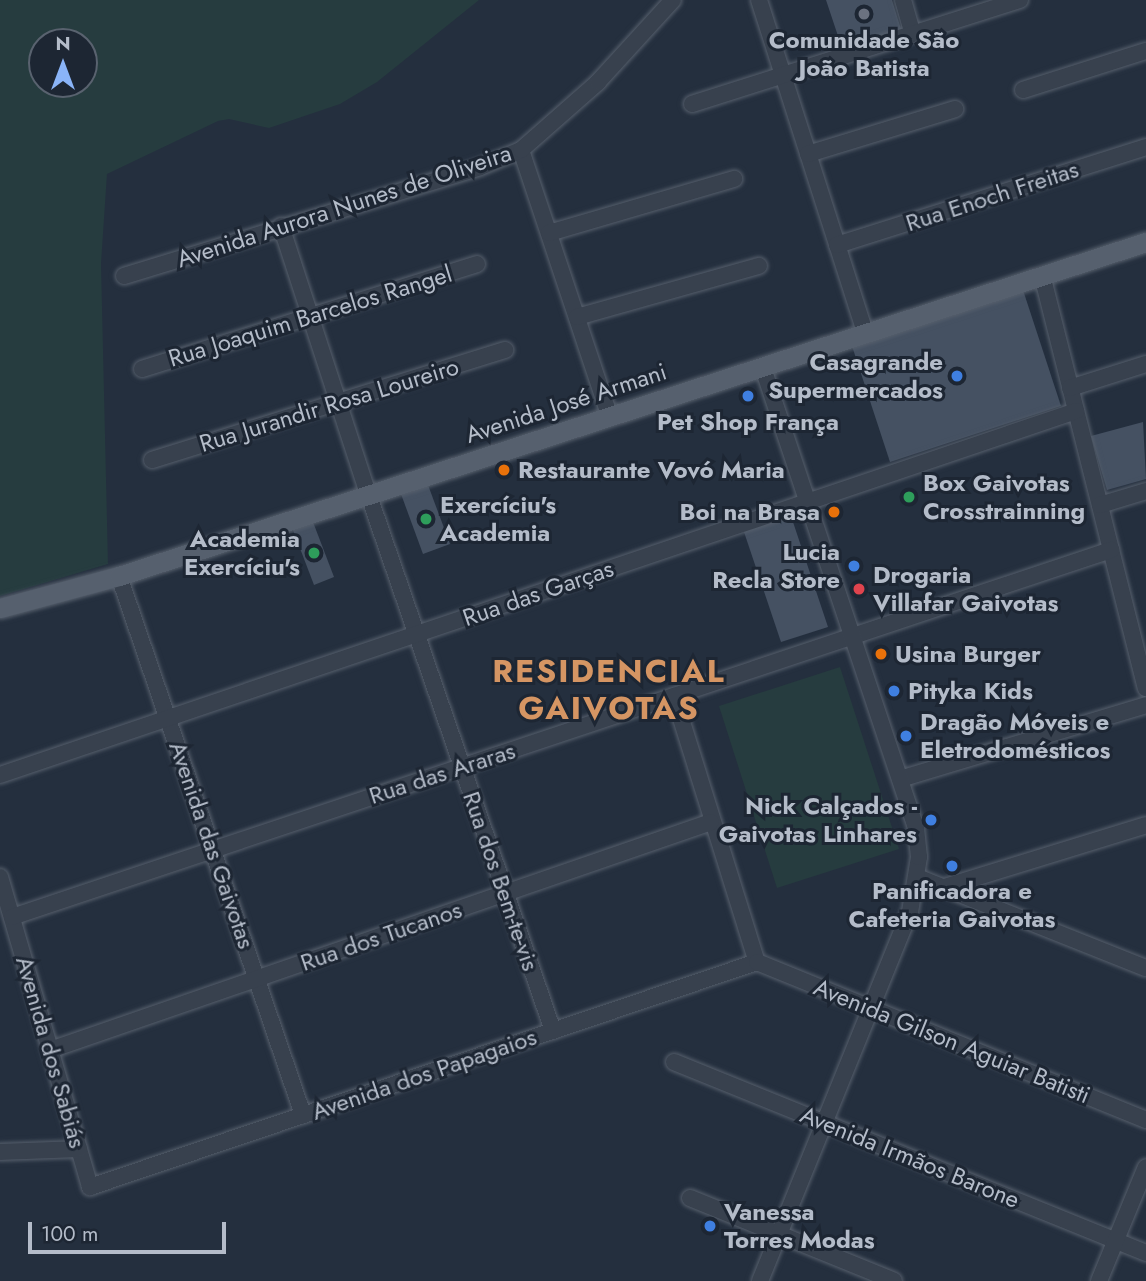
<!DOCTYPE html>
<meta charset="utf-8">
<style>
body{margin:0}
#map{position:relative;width:1146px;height:1281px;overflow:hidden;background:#242f3e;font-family:Jost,sans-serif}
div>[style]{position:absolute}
.green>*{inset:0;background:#263c3f}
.building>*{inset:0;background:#455162}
.roads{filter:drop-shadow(0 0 2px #565f6c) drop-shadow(0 0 2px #565f6c)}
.minor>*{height:16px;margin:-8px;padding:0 8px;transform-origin:8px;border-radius:8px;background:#38414e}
.major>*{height:19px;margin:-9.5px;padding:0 9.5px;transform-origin:9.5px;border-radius:9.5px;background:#56606e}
.dots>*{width:19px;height:19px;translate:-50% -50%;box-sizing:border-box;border:4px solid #1d2633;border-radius:50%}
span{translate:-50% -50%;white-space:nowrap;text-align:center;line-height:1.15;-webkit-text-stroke:6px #1d2633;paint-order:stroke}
.poi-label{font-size:24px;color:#b4bcc9;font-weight:700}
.right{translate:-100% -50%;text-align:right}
.left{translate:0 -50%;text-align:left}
.street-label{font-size:24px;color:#b4bcc9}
.district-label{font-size:32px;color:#d59563;font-weight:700;letter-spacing:2px}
.north{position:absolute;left:28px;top:28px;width:70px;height:70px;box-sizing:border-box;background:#1d2633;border:2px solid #59626f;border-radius:50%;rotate:0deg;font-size:19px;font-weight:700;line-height:28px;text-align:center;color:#b4bcc9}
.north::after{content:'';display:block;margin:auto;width:24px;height:32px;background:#8ab4f8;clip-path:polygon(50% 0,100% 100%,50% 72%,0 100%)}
.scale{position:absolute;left:28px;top:1222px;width:198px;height:32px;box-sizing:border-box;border:4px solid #b4bcc9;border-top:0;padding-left:9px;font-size:21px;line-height:24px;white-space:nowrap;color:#b4bcc9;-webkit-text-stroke:5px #1d2633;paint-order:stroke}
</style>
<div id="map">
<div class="green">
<i style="clip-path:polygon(evenodd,0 0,479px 0,377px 82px,340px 104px,269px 128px,229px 119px,218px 121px,107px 174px,101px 264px,108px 564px,0 596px,0 0,42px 42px,84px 42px,84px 84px,42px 84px,42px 42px)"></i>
<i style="clip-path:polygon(840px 667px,899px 849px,777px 888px,719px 706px)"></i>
</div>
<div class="building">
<i style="clip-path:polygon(826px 0,892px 0,901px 29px,842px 48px)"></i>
<i style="clip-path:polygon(1023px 290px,1061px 406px,890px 462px,852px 346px)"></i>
<i style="clip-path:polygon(1143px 422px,1146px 479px,1107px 490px,1091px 436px)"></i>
<i style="clip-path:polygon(428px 485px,450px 544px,423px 554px,401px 494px)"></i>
<i style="clip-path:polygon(791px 516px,828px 627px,781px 642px,744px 532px)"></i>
<i style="clip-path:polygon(313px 522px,334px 577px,314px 585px,293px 530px)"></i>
</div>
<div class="roads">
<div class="minor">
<i style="left:759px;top:0;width:349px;rotate:72.3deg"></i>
<i style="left:903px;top:0;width:35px;rotate:74deg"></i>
<i style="left:1023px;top:90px;width:129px;rotate:-17.6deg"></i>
<i style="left:692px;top:104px;width:344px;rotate:-17.6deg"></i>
<i style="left:521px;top:150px;width:279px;rotate:71.6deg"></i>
<i style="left:808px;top:154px;width:154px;rotate:-17deg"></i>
<i style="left:281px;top:226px;width:281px;rotate:72deg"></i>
<i style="left:368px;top:493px;width:569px;rotate:71.02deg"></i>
<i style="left:549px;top:233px;width:193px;rotate:-16.3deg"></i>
<i style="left:837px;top:245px;width:324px;rotate:-17.6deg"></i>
<i style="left:1042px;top:275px;width:426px;rotate:75.9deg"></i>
<i style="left:124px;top:276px;width:372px;rotate:-17deg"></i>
<i style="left:480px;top:167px;width:44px;rotate:-22.5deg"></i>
<i style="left:521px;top:150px;width:103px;rotate:-41.4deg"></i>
<i style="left:598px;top:82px;width:111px;rotate:-47.6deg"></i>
<i style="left:577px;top:317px;width:189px;rotate:-15.7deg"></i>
<i style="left:142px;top:369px;width:351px;rotate:-17.4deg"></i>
<i style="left:1070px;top:388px;width:80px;rotate:-17.5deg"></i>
<i style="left:152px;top:460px;width:370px;rotate:-17.3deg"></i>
<i style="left:1100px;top:505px;width:48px;rotate:-16.9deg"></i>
<i style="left:119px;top:576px;width:570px;rotate:71.15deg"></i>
<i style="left:674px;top:696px;width:279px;rotate:72.7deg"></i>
<i style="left:0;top:775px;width:1136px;rotate:-18.69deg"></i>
<i style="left:900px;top:779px;width:257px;rotate:-16.7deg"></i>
<i style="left:0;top:877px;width:323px;rotate:73.8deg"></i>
<i style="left:90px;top:1187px;width:704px;rotate:-18.64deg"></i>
<i style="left:917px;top:877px;width:246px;rotate:21.7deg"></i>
<i style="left:945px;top:887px;width:210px;rotate:-17.1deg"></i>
<i style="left:12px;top:917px;width:1159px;rotate:-18.47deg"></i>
<i style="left:757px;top:962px;width:420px;rotate:22.1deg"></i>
<i style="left:50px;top:1050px;width:699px;rotate:-19.03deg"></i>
<i style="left:674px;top:1062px;width:509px;rotate:22.03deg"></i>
<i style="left:0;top:1152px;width:79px;rotate:-2.2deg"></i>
<i style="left:690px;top:1198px;width:220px;rotate:22.1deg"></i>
<i style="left:760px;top:1281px;width:398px;rotate:-67.9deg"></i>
<i style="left:910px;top:912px;width:56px;rotate:-80.7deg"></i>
<i style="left:919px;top:857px;width:29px;rotate:-96deg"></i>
<i style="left:916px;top:828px;width:487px;rotate:-108.4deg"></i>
<i style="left:1099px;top:1281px;width:123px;rotate:-67.6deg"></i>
</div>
<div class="major">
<i style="left:0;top:608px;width:123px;rotate:-15.1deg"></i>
<i style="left:119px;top:576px;width:1080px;rotate:-18.02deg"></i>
</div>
</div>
<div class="dots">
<i style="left:864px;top:14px;background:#6b7280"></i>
<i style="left:957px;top:376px;background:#3f7fe0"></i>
<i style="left:748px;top:396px;background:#3f7fe0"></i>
<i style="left:504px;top:470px;background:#e8710a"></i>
<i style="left:909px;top:497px;background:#2e9e5b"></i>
<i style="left:834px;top:512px;background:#e8710a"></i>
<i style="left:426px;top:519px;background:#2e9e5b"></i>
<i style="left:314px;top:553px;background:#2e9e5b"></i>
<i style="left:854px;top:566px;background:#3f7fe0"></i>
<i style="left:859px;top:589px;background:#e0444e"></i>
<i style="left:881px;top:654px;background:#e8710a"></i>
<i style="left:894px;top:691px;background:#3f7fe0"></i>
<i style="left:906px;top:736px;background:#3f7fe0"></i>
<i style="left:931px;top:820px;background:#3f7fe0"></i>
<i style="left:952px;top:866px;background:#3f7fe0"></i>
<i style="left:710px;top:1226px;background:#3f7fe0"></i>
</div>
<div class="poi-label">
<span style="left:864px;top:54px">Comunidade São<br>João Batista</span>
<span class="right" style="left:943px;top:376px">Casagrande<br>Supermercados</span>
<span style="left:748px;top:422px">Pet Shop França</span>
<span class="left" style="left:518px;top:470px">Restaurante Vovó Maria</span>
<span class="left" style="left:923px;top:497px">Box Gaivotas<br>Crosstrainning</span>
<span class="left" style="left:440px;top:519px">Exercíciu's<br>Academia</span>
<span class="right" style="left:820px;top:512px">Boi na Brasa</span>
<span class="right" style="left:300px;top:553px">Academia<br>Exercíciu's</span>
<span class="right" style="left:840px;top:566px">Lucia<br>Recla Store</span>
<span class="left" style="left:873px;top:589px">Drogaria<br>Villafar Gaivotas</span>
<span class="left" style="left:895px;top:654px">Usina Burger</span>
<span class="left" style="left:908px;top:691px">Pityka Kids</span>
<span class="left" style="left:920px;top:736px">Dragão Móveis e<br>Eletrodomésticos</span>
<span class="right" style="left:917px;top:820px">Nick Calçados -<br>Gaivotas Linhares</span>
<span style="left:952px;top:905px">Panificadora e<br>Cafeteria Gaivotas</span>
<span class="left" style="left:724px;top:1226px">Vanessa<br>Torres Modas</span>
</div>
<div class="street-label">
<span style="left:992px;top:196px;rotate:-18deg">Rua Enoch Freitas</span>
<span style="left:344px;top:206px;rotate:-18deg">Avenida Aurora Nunes de Oliveira</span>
<span style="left:310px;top:316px;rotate:-17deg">Rua Joaquim Barcelos Rangel</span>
<span style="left:566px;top:403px;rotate:-18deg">Avenida José Armani</span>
<span style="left:329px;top:405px;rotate:-17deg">Rua Jurandir Rosa Loureiro</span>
<span style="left:538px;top:593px;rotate:-19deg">Rua das Garças</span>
<span style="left:442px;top:773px;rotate:-18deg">Rua das Araras</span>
<span style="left:212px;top:845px;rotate:71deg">Avenida das Gaivotas</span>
<span style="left:501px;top:881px;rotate:71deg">Rua dos Bem-te-vis</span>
<span style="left:381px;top:936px;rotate:-19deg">Rua dos Tucanos</span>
<span style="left:952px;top:1041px;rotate:22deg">Avenida Gilson Aguiar Batisti</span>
<span style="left:51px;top:1052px;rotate:74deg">Avenida dos Sabiás</span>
<span style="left:424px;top:1074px;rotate:-19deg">Avenida dos Papagaios</span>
<span style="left:910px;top:1157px;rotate:22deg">Avenida Irmãos Barone</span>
</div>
<div class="district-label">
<span style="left:609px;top:690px">RESIDENCIAL<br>GAIVOTAS</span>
</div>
<div class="north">N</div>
<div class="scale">100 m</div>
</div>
